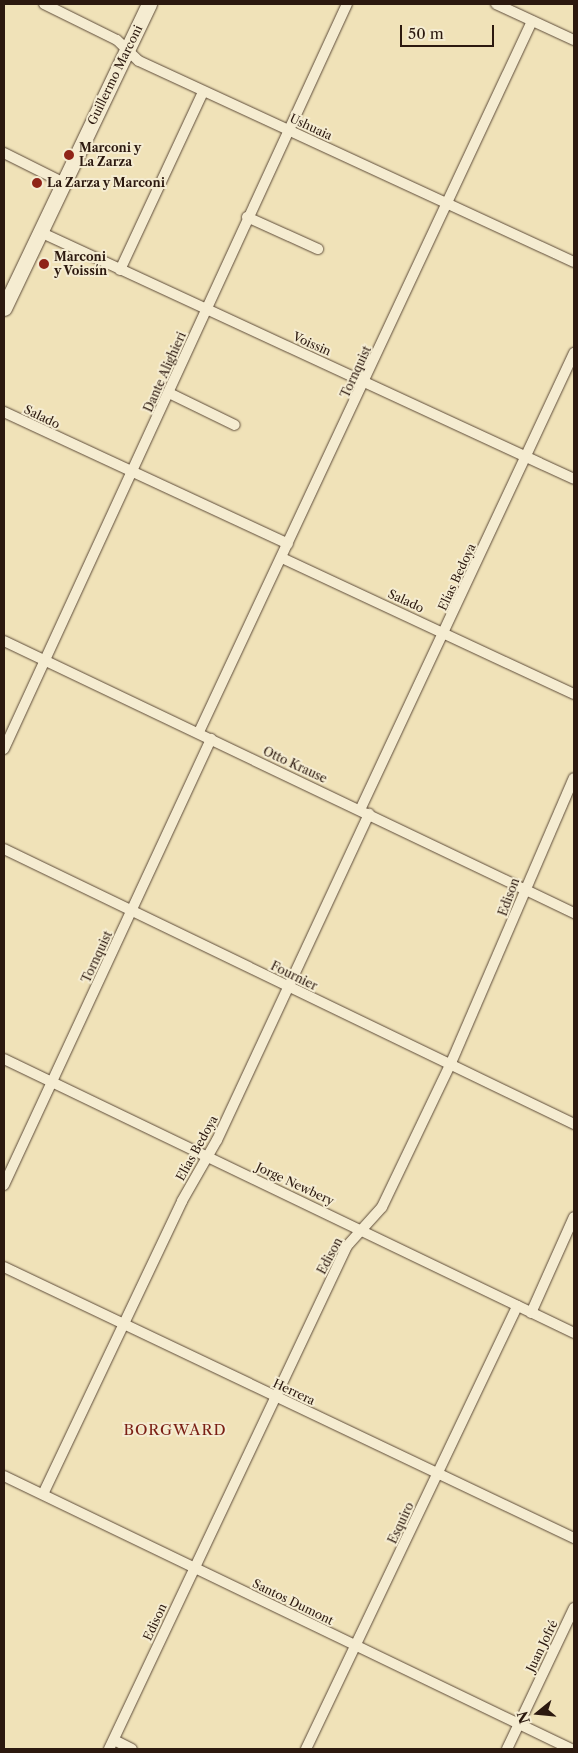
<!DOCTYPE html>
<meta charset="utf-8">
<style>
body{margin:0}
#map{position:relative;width:578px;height:1753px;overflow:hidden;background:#f0e2b8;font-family:"Libre Caslon Text",serif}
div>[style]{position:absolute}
.roads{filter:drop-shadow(0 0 1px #5d4b39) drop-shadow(0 0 1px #5d4b39)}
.street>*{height:10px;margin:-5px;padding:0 5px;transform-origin:5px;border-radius:5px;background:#f5ecd1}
.secondary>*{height:15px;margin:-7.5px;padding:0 7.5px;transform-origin:7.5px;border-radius:7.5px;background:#f5ecd1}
.dots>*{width:14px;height:14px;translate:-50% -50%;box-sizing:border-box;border:2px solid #f5ecd1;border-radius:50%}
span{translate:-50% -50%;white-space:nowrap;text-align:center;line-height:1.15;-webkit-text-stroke:4px #f5ecd1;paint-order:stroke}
.street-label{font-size:12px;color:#2c190f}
.poi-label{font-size:12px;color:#2c190f;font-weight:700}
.left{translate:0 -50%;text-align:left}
.quarter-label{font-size:15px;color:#7a1f14;letter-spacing:1px}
.frame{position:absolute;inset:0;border:5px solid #2c190f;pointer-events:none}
.north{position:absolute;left:513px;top:1688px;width:50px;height:50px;-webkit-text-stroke:4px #f5ecd1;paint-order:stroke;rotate:253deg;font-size:14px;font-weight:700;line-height:20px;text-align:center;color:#2c190f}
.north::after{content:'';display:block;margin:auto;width:18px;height:22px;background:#2c190f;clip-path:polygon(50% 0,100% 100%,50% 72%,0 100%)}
.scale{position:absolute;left:400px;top:25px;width:94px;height:22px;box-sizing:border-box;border:2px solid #2c190f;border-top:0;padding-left:6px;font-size:15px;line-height:18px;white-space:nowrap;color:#2c190f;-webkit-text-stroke:4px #f5ecd1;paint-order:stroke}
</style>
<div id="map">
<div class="roads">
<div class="street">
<i style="left:44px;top:4px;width:81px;rotate:26.3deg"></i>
<i style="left:117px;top:40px;width:30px;rotate:44deg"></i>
<i style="left:139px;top:61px;width:479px;rotate:24.8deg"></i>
<i style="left:496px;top:4px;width:86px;rotate:24.8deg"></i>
<i style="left:4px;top:153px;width:65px;rotate:26.6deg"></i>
<i style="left:247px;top:217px;width:78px;rotate:24.3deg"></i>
<i style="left:40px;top:232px;width:588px;rotate:24.82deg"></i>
<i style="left:120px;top:270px;width:196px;rotate:-65deg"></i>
<i style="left:169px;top:393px;width:73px;rotate:25.9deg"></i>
<i style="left:4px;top:412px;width:313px;rotate:24.9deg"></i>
<i style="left:282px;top:558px;width:322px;rotate:25deg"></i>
<i style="left:4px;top:641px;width:632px;rotate:25.51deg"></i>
<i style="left:199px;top:732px;width:785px;rotate:-64.9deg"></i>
<i style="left:4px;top:749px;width:820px;rotate:-65.28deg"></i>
<i style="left:360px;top:810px;width:505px;rotate:-64.91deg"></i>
<i style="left:4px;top:849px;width:633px;rotate:25.76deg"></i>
<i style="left:4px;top:1059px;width:632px;rotate:25.67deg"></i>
<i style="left:4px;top:1185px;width:492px;rotate:-65.1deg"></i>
<i style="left:4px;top:1267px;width:631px;rotate:25.43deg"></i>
<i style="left:531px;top:1313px;width:105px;rotate:-65.9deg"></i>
<i style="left:4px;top:1476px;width:629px;rotate:25.71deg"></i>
<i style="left:44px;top:1492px;width:322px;rotate:-64.6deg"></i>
<i style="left:182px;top:1201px;width:70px;rotate:-60.2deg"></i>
<i style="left:217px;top:1140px;width:360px;rotate:-65deg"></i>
<i style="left:114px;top:1740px;width:20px;rotate:27deg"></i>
<i style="left:109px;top:1749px;width:556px;rotate:-64.68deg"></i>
<i style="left:347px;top:1246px;width:52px;rotate:-48.1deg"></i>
<i style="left:382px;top:1207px;width:160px;rotate:-64.4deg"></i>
<i style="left:451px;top:1063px;width:310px;rotate:-66.7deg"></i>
<i style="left:306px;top:1749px;width:491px;rotate:-64.5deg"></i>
<i style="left:507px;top:1749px;width:156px;rotate:-64.6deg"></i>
</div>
<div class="secondary">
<i style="left:4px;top:308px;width:337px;rotate:-64.5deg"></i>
</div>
</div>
<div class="dots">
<i style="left:69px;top:155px;background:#8f2418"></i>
<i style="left:37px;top:183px;background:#8f2418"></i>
<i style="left:44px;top:264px;background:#8f2418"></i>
</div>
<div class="street-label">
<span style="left:115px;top:75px;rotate:-64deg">Guillermo Marconi</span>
<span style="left:311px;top:127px;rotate:25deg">Ushuaia</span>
<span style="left:312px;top:344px;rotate:24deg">Voissin</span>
<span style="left:165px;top:372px;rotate:-66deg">Dante Alighieri</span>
<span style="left:356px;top:372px;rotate:-65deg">Tornquist</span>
<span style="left:42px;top:417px;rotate:26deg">Salado</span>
<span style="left:457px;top:577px;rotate:-65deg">Elías Bedoya</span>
<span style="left:406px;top:601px;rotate:25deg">Salado</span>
<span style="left:295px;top:765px;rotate:25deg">Otto Krause</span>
<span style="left:509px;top:897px;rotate:-70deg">Edison</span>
<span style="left:97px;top:957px;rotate:-65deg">Tornquist</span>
<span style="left:294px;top:976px;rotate:26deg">Fournier</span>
<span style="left:197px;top:1148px;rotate:-61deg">Elías Bedoya</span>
<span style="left:295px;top:1184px;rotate:25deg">Jorge Newbery</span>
<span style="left:330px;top:1256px;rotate:-62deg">Edison</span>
<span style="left:294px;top:1392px;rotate:25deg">Herrera</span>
<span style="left:401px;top:1523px;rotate:-65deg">Esquiro</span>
<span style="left:293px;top:1602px;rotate:26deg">Santos Dumont</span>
<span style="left:155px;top:1622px;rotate:-65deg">Edison</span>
<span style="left:542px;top:1646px;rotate:-64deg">Juan Jofré</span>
</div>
<div class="poi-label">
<span class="left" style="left:79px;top:155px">Marconi y<br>La Zarza</span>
<span class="left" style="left:47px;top:183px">La Zarza y Marconi</span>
<span class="left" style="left:54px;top:264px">Marconi<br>y Voissín</span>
</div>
<div class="quarter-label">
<span style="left:175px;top:1430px">BORGWARD</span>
</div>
<div class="frame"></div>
<div class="north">N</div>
<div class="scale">50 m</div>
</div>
